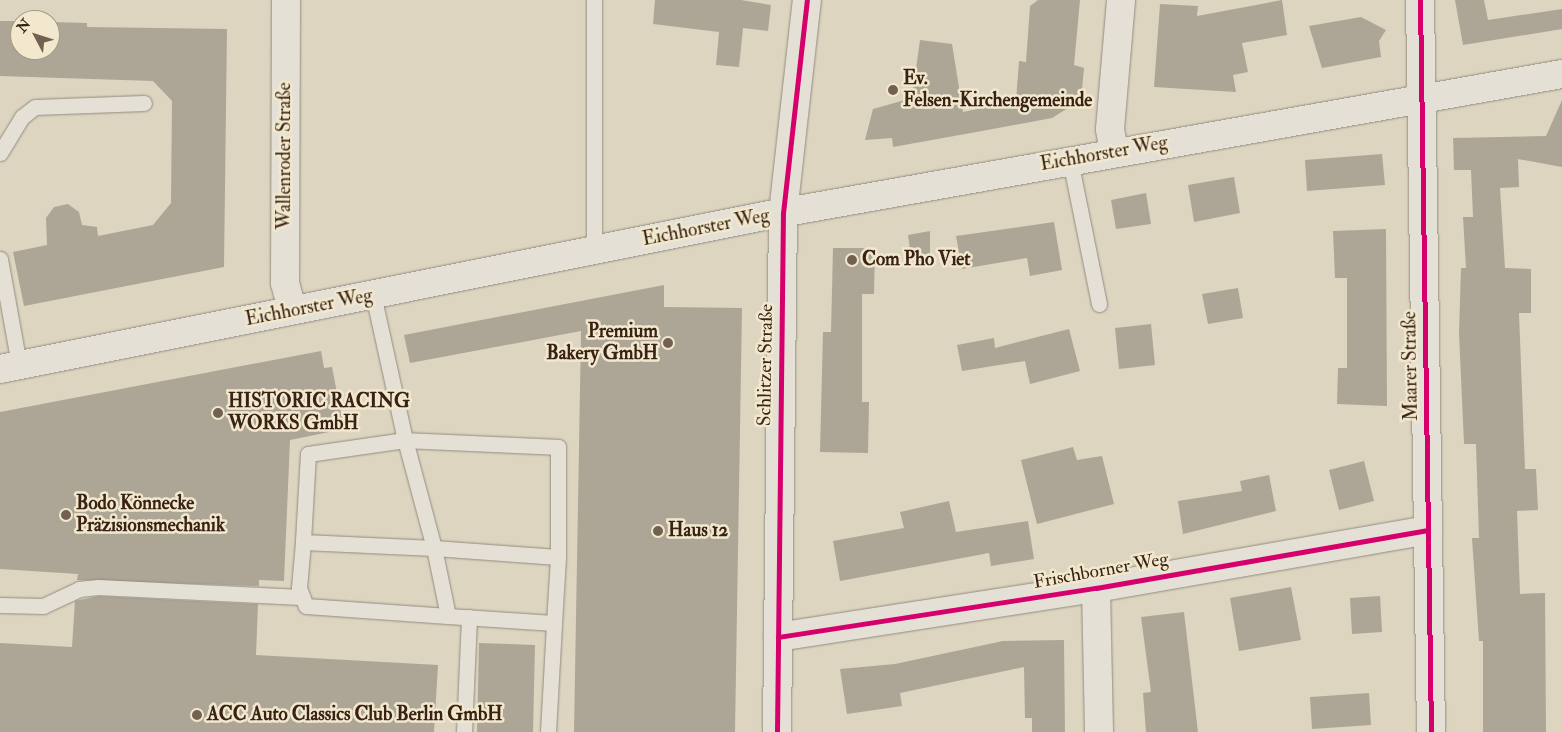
<!DOCTYPE html>
<meta charset="utf-8">
<style>
body{margin:0}
#map{position:relative;width:1562px;height:732px;overflow:hidden;background:#ddd5c0;font-family:"IM FELL Double Pica",serif}
div>[style]{position:absolute}
.building>*{inset:0;background:#ada697}
.roads{filter:drop-shadow(0 0 1px #938c7f) drop-shadow(0 0 1px #938c7f)}
.service>*{height:15px;margin:-7.5px;padding:0 7.5px;transform-origin:7.5px;border-radius:7.5px;background:#e5e0d5}
.minor>*{height:28px;margin:-14px;padding:0 14px;transform-origin:14px;border-radius:14px;background:#e5e0d5}
.secondary>*{height:28px;margin:-14px;padding:0 14px;transform-origin:14px;border-radius:14px;background:#e5e0d5}
.cycleway>*{height:5px;margin:-2.5px;padding:0 2.5px;transform-origin:2.5px;border-radius:2.5px;background:#d6006c}
.dots>*{width:14px;height:14px;translate:-50% -50%;box-sizing:border-box;border:2px solid #f1e8ce;border-radius:50%}
span{translate:-50% -50%;white-space:nowrap;text-align:center;line-height:1.15;-webkit-text-stroke:5px #f1e8ce;paint-order:stroke}
.poi-label{font-size:19px;color:#392213;font-weight:700}
.left{translate:0 -50%;text-align:left}
.right{translate:-100% -50%;text-align:right}
.street-label{font-size:19px;color:#392213}
.north{position:absolute;left:10px;top:10px;width:50px;height:50px;box-sizing:border-box;background:#f1e8ce;border:1px solid #a79983;border-radius:50%;rotate:310deg;font-size:14px;font-weight:700;line-height:20px;text-align:center;color:#392213}
.north::after{content:'';display:block;margin:auto;width:18px;height:22px;background:#726150;clip-path:polygon(50% 0,100% 100%,50% 72%,0 100%)}
</style>
<div id="map">
<div class="building">
<i style="clip-path:polygon(655px 0,741px 0,771px 5px,768px 31px,743px 28px,739px 67px,716px 65px,719px 32px,653px 24px)"></i>
<i style="clip-path:polygon(1038px 0,1080px 0,1074px 65px,1084px 68px,1081px 100px,1052px 118px,982px 131px,893px 147px,892px 138px,865px 140px,873px 109px,912px 98px,920px 40px,952px 44px,963px 112px,1016px 101px,1019px 61px,1026px 62px,1030px 6px)"></i>
<i style="clip-path:polygon(1282px 0,1287px 35px,1242px 43px,1248px 72px,1233px 75px,1236px 92px,1154px 87px,1160px 4px,1198px 6px,1197px 16px)"></i>
<i style="clip-path:polygon(1455px 0,1484px 0,1488px 20px,1562px 9px,1562px 29px,1463px 45px)"></i>
<i style="clip-path:polygon(1361px 17px,1386px 30px,1379px 41px,1381px 57px,1322px 68px,1309px 26px)"></i>
<i style="clip-path:polygon(0 21px,20px 21px,20px 50px,50px 50px,50px 22px,87px 23px,87px 27px,227px 29px,224px 267px,24px 306px,13px 252px,47px 245px,46px 218px,54px 207px,68px 204px,79px 212px,82px 225px,97px 227px,98px 236px,153px 225px,171px 203px,172px 101px,153px 81px,0 76px)"></i>
<i style="clip-path:polygon(1562px 100px,1562px 167px,1518px 159px,1519px 187px,1500px 188px,1505px 268px,1531px 269px,1531px 313px,1519px 313px,1525px 469px,1536px 469px,1538px 510px,1517px 511px,1520px 594px,1545px 593px,1546px 732px,1483px 732px,1483px 641px,1479px 641px,1472px 538px,1479px 538px,1476px 444px,1464px 444px,1459px 333px,1461px 268px,1466px 268px,1463px 217px,1473px 217px,1471px 170px,1454px 170px,1453px 138px,1546px 136px)"></i>
<i style="clip-path:polygon(1382px 154px,1385px 185px,1307px 191px,1305px 160px)"></i>
<i style="clip-path:polygon(1234px 177px,1240px 213px,1194px 222px,1188px 185px)"></i>
<i style="clip-path:polygon(1146px 193px,1151px 224px,1116px 229px,1111px 200px)"></i>
<i style="clip-path:polygon(1054px 222px,1062px 270px,1030px 276px,1027px 258px,962px 269px,956px 236px)"></i>
<i style="clip-path:polygon(1386px 229px,1387px 406px,1337px 404px,1338px 368px,1347px 368px,1347px 278px,1335px 278px,1333px 231px)"></i>
<i style="clip-path:polygon(930px 231px,930px 254px,911px 257px,908px 235px)"></i>
<i style="clip-path:polygon(833px 248px,875px 248px,874px 294px,862px 294px,862px 402px,869px 402px,868px 453px,820px 452px,823px 332px,831px 332px)"></i>
<i style="clip-path:polygon(664px 285px,664px 307px,742px 308px,735px 732px,574px 732px,581px 331px,410px 363px,404px 335px)"></i>
<i style="clip-path:polygon(1238px 288px,1243px 318px,1208px 324px,1202px 294px)"></i>
<i style="clip-path:polygon(1151px 324px,1155px 365px,1119px 369px,1115px 328px)"></i>
<i style="clip-path:polygon(1069px 329px,1080px 371px,1030px 384px,1025px 361px,962px 371px,957px 345px,994px 338px,995px 348px)"></i>
<i style="clip-path:polygon(321px 351px,324px 368px,332px 367px,344px 429px,290px 440px,284px 581px,259px 580px,259px 586px,77px 580px,78px 574px,0 569px,0 412px)"></i>
<i style="clip-path:polygon(1073px 447px,1077px 460px,1102px 456px,1114px 504px,1037px 524px,1021px 460px)"></i>
<i style="clip-path:polygon(1364px 461px,1374px 501px,1339px 510px,1329px 470px)"></i>
<i style="clip-path:polygon(1269px 475px,1276px 511px,1183px 534px,1178px 501px,1242px 491px,1240px 481px)"></i>
<i style="clip-path:polygon(949px 501px,956px 532px,1028px 521px,1034px 559px,991px 566px,989px 553px,840px 581px,833px 541px,904px 528px,900px 512px)"></i>
<i style="clip-path:polygon(1291px 587px,1301px 640px,1239px 651px,1230px 598px)"></i>
<i style="clip-path:polygon(98px 596px,258px 604px,256px 655px,438px 665px,434px 732px,0 732px,0 643px,72px 647px,75px 601px)"></i>
<i style="clip-path:polygon(1380px 596px,1382px 632px,1352px 634px,1350px 598px)"></i>
<i style="clip-path:polygon(1184px 612px,1198px 732px,1146px 732px,1143px 693px,1151px 692px,1141px 617px)"></i>
<i style="clip-path:polygon(1064px 640px,1065px 732px,1032px 732px,1032px 718px,1025px 718px,1024px 667px,900px 693px,902px 706px,847px 714px,840px 669px,895px 664px,1003px 641px)"></i>
<i style="clip-path:polygon(479px 643px,535px 645px,533px 732px,477px 732px)"></i>
<i style="clip-path:polygon(1369px 693px,1371px 725px,1312px 729px,1310px 697px)"></i>
</div>
<div class="roads">
<div class="service">
<i style="left:0;top:153px;width:42px;rotate:-58.6deg"></i>
<i style="left:22px;top:117px;width:16px;rotate:-38deg"></i>
<i style="left:35px;top:107px;width:109px;rotate:-2.1deg"></i>
<i style="left:1070px;top:160px;width:147px;rotate:78.6deg"></i>
<i style="left:594px;top:249px;width:249px;rotate:-90deg"></i>
<i style="left:0;top:259px;width:108px;rotate:79.8deg"></i>
<i style="left:303px;top:542px;width:46px;rotate:95deg"></i>
<i style="left:299px;top:588px;width:19px;rotate:69deg"></i>
<i style="left:306px;top:606px;width:142px;rotate:4deg"></i>
<i style="left:448px;top:616px;width:69px;rotate:-101.6deg"></i>
<i style="left:434px;top:548px;width:112px;rotate:-105deg"></i>
<i style="left:405px;top:440px;width:98px;rotate:171.8deg"></i>
<i style="left:308px;top:454px;width:88px;rotate:93.3deg"></i>
<i style="left:303px;top:542px;width:131px;rotate:2.6deg"></i>
<i style="left:434px;top:548px;width:124px;rotate:4.2deg"></i>
<i style="left:558px;top:557px;width:110px;rotate:-90deg"></i>
<i style="left:558px;top:447px;width:153px;rotate:-177.4deg"></i>
<i style="left:405px;top:440px;width:148px;rotate:-102.4deg"></i>
<i style="left:0;top:605px;width:43px;rotate:1.3deg"></i>
<i style="left:43px;top:606px;width:40px;rotate:-25deg"></i>
<i style="left:79px;top:589px;width:19px;rotate:-6deg"></i>
<i style="left:98px;top:587px;width:203px;rotate:2.8deg"></i>
<i style="left:448px;top:616px;width:106px;rotate:3.8deg"></i>
<i style="left:554px;top:623px;width:66px;rotate:-86.5deg"></i>
<i style="left:464px;top:732px;width:115px;rotate:-87.5deg"></i>
<i style="left:548px;top:732px;width:109px;rotate:-86.8deg"></i>
</div>
<div class="minor">
<i style="left:286px;top:0;width:283px;rotate:90.2deg"></i>
<i style="left:285px;top:283px;width:28px;rotate:75deg"></i>
<i style="left:1420px;top:0;width:732px;rotate:89.14deg"></i>
<i style="left:1114px;top:152px;width:23px;rotate:-100deg"></i>
<i style="left:1110px;top:129px;width:129px;rotate:-85.1deg"></i>
<i style="left:1096px;top:588px;width:144px;rotate:88.8deg"></i>
<i style="left:778px;top:637px;width:322px;rotate:-8.8deg"></i>
<i style="left:1096px;top:588px;width:337px;rotate:-9.9deg"></i>
<i style="left:777px;top:732px;width:519px;rotate:-89.34deg"></i>
<i style="left:783px;top:213px;width:214px;rotate:-83.6deg"></i>
</div>
<div class="secondary">
<i style="left:0;top:369px;width:779px;rotate:-11.32deg"></i>
<i style="left:764px;top:216px;width:811px;rotate:-10.09deg"></i>
</div>
</div>
<div class="cycleway">
<i style="left:1420px;top:0;width:732px;rotate:89.14deg"></i>
<i style="left:778px;top:637px;width:322px;rotate:-8.8deg"></i>
<i style="left:1096px;top:588px;width:337px;rotate:-9.9deg"></i>
<i style="left:777px;top:732px;width:519px;rotate:-89.34deg"></i>
<i style="left:783px;top:213px;width:214px;rotate:-83.6deg"></i>
</div>
<div class="dots">
<i style="left:893px;top:90px;background:#726150"></i>
<i style="left:852px;top:260px;background:#726150"></i>
<i style="left:668px;top:343px;background:#726150"></i>
<i style="left:218px;top:413px;background:#726150"></i>
<i style="left:66px;top:515px;background:#726150"></i>
<i style="left:658px;top:531px;background:#726150"></i>
<i style="left:197px;top:715px;background:#726150"></i>
</div>
<div class="poi-label">
<span class="left" style="left:903px;top:90px">Ev.<br>Felsen-Kirchengemeinde</span>
<span class="left" style="left:862px;top:260px">Com Pho Viet</span>
<span class="right" style="left:658px;top:343px">Premium<br>Bakery GmbH</span>
<span class="left" style="left:228px;top:413px">HISTORIC RACING<br>WORKS GmbH</span>
<span class="left" style="left:76px;top:515px">Bodo Könnecke<br>Präzisionsmechanik</span>
<span class="left" style="left:668px;top:531px">Haus 12</span>
<span class="left" style="left:207px;top:715px">ACC Auto Classics Club Berlin GmbH</span>
</div>
<div class="street-label">
<span style="left:1104px;top:154px;rotate:-10deg">Eichhorster Weg</span>
<span style="left:285px;top:156px;rotate:-90deg">Wallenroder Straße</span>
<span style="left:706px;top:228px;rotate:-11deg">Eichhorster Weg</span>
<span style="left:309px;top:308px;rotate:-11deg">Eichhorster Weg</span>
<span style="left:766px;top:365px;rotate:-89deg">Schlitzer Straße</span>
<span style="left:1411px;top:366px;rotate:-91deg">Maarer Straße</span>
<span style="left:1101px;top:571px;rotate:-10deg">Frischborner Weg</span>
</div>
<div class="north">N</div>
</div>
